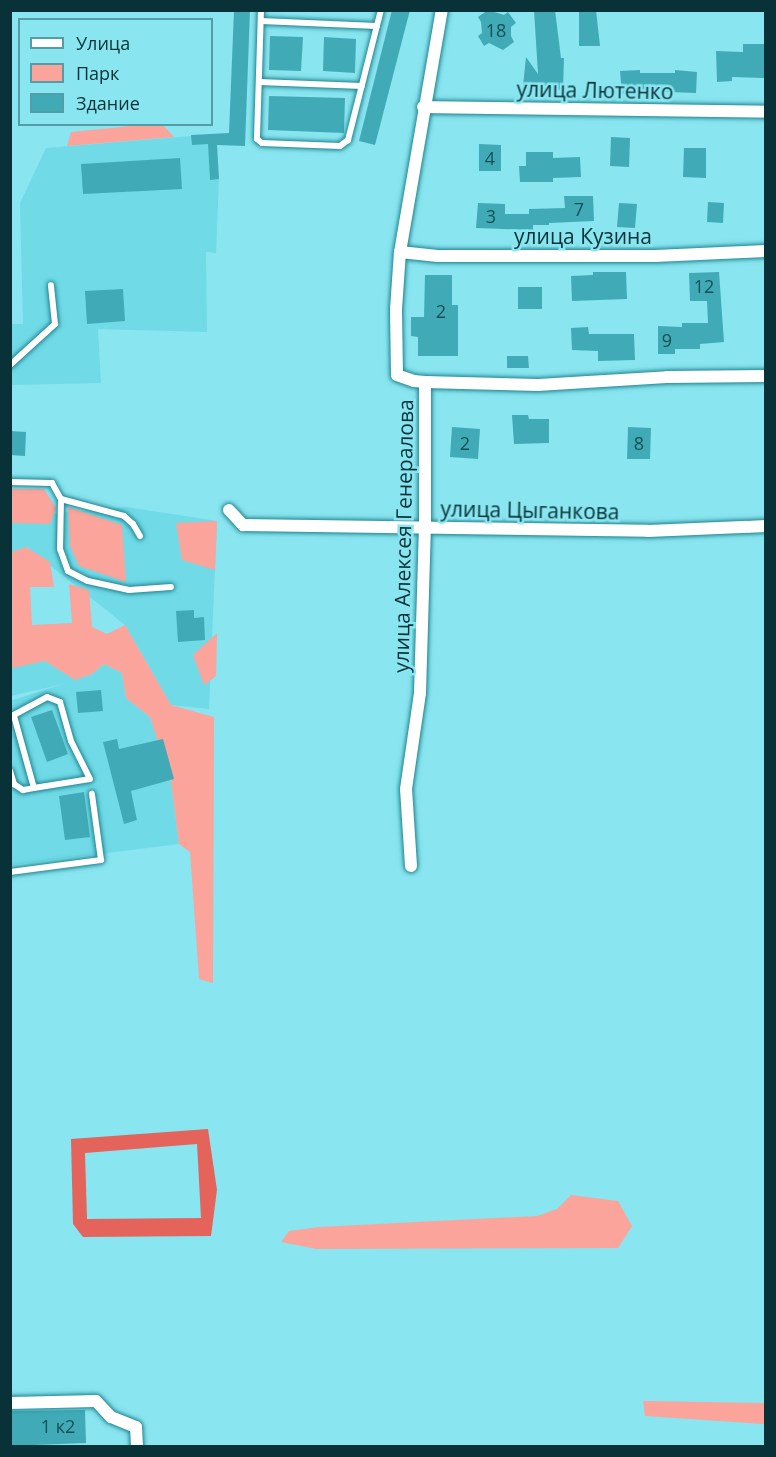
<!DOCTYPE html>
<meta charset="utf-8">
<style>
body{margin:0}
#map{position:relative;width:776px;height:1457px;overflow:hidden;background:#89e5f0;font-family:"Open Sans",sans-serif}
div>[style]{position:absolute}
.built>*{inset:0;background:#70dae7}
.green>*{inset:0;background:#faa49b}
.forest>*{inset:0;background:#e4645b}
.building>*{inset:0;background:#40abb7}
.roads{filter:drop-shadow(0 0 2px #1e8590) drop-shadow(0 0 2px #1e8590)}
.service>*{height:6px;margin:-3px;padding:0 3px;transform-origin:3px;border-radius:3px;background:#fff}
.minor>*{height:12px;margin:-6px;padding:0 6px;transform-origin:6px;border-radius:6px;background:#fff}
span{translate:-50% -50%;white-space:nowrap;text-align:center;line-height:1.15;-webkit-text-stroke:5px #89e5f0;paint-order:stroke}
.number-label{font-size:18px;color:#165057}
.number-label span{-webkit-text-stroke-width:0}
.street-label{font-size:21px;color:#083237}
.frame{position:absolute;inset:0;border:12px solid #083237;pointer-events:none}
.legend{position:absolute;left:18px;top:18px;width:195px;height:108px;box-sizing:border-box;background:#89e5f0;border:2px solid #559da6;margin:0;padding:8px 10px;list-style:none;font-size:18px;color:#083237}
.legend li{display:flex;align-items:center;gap:12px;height:30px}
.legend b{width:30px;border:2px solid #559da6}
</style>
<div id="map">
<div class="built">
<i style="clip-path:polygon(215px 134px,219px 179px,216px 253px,206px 252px,207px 332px,98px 329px,101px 383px,11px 385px,11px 324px,23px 324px,20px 203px,46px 148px)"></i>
<i style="clip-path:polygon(127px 507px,217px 521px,209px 709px,171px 705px,125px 625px,27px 547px,13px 667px,45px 661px,75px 680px,92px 674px,104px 664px,122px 673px,126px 698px,150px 717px,171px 782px,179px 844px,11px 865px,10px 701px,63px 684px,11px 696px,11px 517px)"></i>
</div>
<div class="green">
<i style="clip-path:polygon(151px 124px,163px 125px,174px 137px,67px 146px,71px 132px)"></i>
<i style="clip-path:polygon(11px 489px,44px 489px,56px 508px,50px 524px,11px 523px)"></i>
<i style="clip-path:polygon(68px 507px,122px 525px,126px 582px,79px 566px,70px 546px)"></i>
<i style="clip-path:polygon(217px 521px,215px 570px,182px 560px,176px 523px)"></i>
<i style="clip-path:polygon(26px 547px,50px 562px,54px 587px,30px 587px,32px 625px,72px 623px,69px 584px,89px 590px,92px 627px,107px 634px,125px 625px,171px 705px,214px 717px,213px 983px,199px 979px,190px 852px,179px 844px,171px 782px,150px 717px,126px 698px,122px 673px,104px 664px,92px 674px,75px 680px,45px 661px,12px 668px,11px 552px)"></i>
<i style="clip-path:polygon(217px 633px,216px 676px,204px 685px,193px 655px)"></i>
<i style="clip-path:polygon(571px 1195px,618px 1201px,632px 1226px,618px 1248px,317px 1249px,281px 1242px,289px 1231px,319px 1227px,537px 1216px,557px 1209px)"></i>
<i style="clip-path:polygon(643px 1401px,765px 1403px,765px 1424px,645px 1416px)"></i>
</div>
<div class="forest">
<i style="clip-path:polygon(evenodd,208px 1129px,217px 1190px,211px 1236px,83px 1237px,73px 1224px,71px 1139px,208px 1129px,197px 1144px,201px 1218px,87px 1219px,85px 1153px,197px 1144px)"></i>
</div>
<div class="building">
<i style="clip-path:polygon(234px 10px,250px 10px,245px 146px,217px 145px,219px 179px,210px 180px,208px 144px,192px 145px,191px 135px,229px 133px)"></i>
<i style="clip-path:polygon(392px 10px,410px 10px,375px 145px,359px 141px)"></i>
<i style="clip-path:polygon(488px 10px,504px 15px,508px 12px,516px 23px,511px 27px,511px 36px,514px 42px,503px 50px,489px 43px,484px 46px,478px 36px,482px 33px,481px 22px,478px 17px)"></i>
<i style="clip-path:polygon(534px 10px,555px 10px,561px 58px,564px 58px,563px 90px,523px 86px,526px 57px,538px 74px)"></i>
<i style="clip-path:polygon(579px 10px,596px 10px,600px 46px,579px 46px)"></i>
<i style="clip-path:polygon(270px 36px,303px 37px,301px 71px,269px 70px)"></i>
<i style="clip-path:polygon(324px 37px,356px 39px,355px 73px,323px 71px)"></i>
<i style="clip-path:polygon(743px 44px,765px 44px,765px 78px,732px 77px,732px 81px,717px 82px,716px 51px,743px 52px)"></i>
<i style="clip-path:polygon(640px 70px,640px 73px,675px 73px,675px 70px,697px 72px,696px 93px,641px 91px,641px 94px,622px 94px,620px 71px)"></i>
<i style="clip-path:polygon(269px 96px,345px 98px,344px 133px,268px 130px)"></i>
<i style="clip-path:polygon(611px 137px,630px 138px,629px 167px,610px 166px)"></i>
<i style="clip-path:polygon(479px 144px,501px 145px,501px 171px,479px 171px)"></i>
<i style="clip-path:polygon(684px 148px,706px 148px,706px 178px,683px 177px)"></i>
<i style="clip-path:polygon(526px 152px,553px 152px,553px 158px,580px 157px,581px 177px,553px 178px,553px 182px,520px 182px,519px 166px,526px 166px)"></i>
<i style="clip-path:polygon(180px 158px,182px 189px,83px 194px,81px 164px)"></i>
<i style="clip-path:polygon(564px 196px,593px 196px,594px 221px,549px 223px,549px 225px,533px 225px,533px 230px,476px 228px,478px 203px,505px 204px,505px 214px,529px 214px,529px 209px,565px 208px)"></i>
<i style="clip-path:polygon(708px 202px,724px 203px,723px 223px,707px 222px)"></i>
<i style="clip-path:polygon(619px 203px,637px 204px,635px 228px,617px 227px)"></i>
<i style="clip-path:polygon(593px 272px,626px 272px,627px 299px,572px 301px,571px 276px,593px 275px)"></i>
<i style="clip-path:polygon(719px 272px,724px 342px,700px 344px,700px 349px,675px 349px,675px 354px,658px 354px,658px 326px,682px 327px,682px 323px,708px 323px,707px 301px,690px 301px,689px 273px)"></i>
<i style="clip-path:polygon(425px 275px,452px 275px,452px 305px,458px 305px,458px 356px,418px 356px,418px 337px,411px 336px,411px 317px,424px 317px)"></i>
<i style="clip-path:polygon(518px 287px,542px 287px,542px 309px,518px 309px)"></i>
<i style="clip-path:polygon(123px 289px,125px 321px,87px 324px,85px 291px)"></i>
<i style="clip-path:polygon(588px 327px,589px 334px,634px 334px,635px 360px,598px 361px,598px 351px,572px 350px,571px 328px)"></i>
<i style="clip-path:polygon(507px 356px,528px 356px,529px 368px,507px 368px)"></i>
<i style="clip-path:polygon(512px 415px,528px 415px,529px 419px,549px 419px,549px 443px,514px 444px)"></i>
<i style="clip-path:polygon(452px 427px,480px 429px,478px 459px,450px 457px)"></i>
<i style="clip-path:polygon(628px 427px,651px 428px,650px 459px,627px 459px)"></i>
<i style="clip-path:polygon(10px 431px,26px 432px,25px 456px,10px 455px)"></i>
<i style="clip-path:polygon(194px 610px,194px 618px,204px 617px,205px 640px,178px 642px,176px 611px)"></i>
<i style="clip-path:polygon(101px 690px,103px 711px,78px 713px,76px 692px)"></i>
<i style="clip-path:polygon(52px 710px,68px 754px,47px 762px,31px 717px)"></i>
<i style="clip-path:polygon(117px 739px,119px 749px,163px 739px,174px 779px,131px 791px,137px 820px,124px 824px,103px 742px)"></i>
<i style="clip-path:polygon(84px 792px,90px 837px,65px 840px,59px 796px)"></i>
<i style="clip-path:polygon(85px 1410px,86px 1443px,10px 1446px,10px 1411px)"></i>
</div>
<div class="roads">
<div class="service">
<i style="left:261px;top:10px;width:129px;rotate:91.8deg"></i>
<i style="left:257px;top:139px;width:6px;rotate:39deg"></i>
<i style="left:262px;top:143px;width:78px;rotate:2.2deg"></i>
<i style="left:340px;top:146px;width:10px;rotate:-37deg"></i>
<i style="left:348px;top:140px;width:134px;rotate:-75.8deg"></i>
<i style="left:261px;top:21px;width:116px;rotate:2.5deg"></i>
<i style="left:259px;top:82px;width:103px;rotate:2.2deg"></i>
<i style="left:10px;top:365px;width:61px;rotate:-42.3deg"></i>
<i style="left:55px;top:324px;width:39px;rotate:-96deg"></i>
<i style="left:10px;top:482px;width:42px;rotate:1.4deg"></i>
<i style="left:52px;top:483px;width:18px;rotate:61deg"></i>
<i style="left:61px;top:499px;width:50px;rotate:91.1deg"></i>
<i style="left:60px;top:549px;width:23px;rotate:70deg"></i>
<i style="left:68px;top:571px;width:22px;rotate:27deg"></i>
<i style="left:88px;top:581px;width:42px;rotate:12.4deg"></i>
<i style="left:129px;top:590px;width:42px;rotate:-4.1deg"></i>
<i style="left:61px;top:499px;width:65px;rotate:15.1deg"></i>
<i style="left:124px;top:516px;width:12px;rotate:42deg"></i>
<i style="left:133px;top:524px;width:14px;rotate:60deg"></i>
<i style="left:10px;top:717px;width:42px;rotate:-28.4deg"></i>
<i style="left:47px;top:697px;width:14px;rotate:21deg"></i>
<i style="left:60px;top:702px;width:41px;rotate:74.2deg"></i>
<i style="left:71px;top:741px;width:42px;rotate:63.4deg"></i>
<i style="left:90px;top:779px;width:57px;rotate:170.9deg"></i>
<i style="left:34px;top:788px;width:75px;rotate:-105.5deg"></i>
<i style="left:10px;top:771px;width:14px;rotate:73deg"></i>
<i style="left:14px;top:784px;width:11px;rotate:34deg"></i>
<i style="left:23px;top:790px;width:11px;rotate:-10deg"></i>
<i style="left:10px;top:872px;width:92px;rotate:-7.5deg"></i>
<i style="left:101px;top:860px;width:67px;rotate:-97.8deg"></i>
</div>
<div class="minor">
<i style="left:423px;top:107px;width:343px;rotate:0.8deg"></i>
<i style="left:400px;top:252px;width:38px;rotate:6deg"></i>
<i style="left:438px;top:256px;width:217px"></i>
<i style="left:655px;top:256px;width:111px;rotate:-2.6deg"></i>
<i style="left:425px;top:382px;width:113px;rotate:1.5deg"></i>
<i style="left:538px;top:385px;width:129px;rotate:-3.5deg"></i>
<i style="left:667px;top:377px;width:99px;rotate:-0.6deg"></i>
<i style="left:229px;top:510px;width:21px;rotate:47deg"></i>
<i style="left:243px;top:525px;width:405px;rotate:0.8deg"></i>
<i style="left:648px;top:531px;width:118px;rotate:-2.4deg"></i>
<i style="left:411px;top:866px;width:77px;rotate:-93.7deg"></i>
<i style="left:406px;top:789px;width:97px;rotate:-81.7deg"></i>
<i style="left:420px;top:693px;width:164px;rotate:-88.3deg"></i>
<i style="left:425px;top:529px;width:147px;rotate:-90deg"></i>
<i style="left:425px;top:382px;width:11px;rotate:-175deg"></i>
<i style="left:414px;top:381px;width:18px;rotate:-161deg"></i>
<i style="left:397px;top:375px;width:66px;rotate:-90.9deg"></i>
<i style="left:396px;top:309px;width:57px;rotate:-86deg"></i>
<i style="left:400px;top:252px;width:246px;rotate:-80.2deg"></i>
<i style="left:10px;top:1403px;width:86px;rotate:-1.3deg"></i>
<i style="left:96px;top:1401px;width:22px;rotate:47deg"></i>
<i style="left:111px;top:1417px;width:27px;rotate:22deg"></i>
<i style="left:136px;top:1427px;width:19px;rotate:87deg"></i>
</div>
</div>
<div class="number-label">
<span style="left:496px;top:30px">18</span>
<span style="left:490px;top:158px">4</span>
<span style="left:579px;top:209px">7</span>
<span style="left:491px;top:216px">3</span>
<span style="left:704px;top:286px">12</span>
<span style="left:441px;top:311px">2</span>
<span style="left:667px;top:340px">9</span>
<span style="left:465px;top:443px">2</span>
<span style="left:639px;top:443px">8</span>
<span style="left:58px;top:1426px">1 к2</span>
</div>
<div class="street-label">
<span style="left:595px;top:90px;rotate:1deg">улица Лютенко</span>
<span style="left:583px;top:236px">улица Кузина</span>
<span style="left:530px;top:510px;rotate:1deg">улица Цыганкова</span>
<span style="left:403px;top:536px;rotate:-89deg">улица Алексея Генералова</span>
</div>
<div class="frame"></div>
<ul class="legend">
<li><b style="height:8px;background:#fff"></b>Улица</li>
<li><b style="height:16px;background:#faa49b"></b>Парк</li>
<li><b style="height:16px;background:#40abb7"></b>Здание</li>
</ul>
</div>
